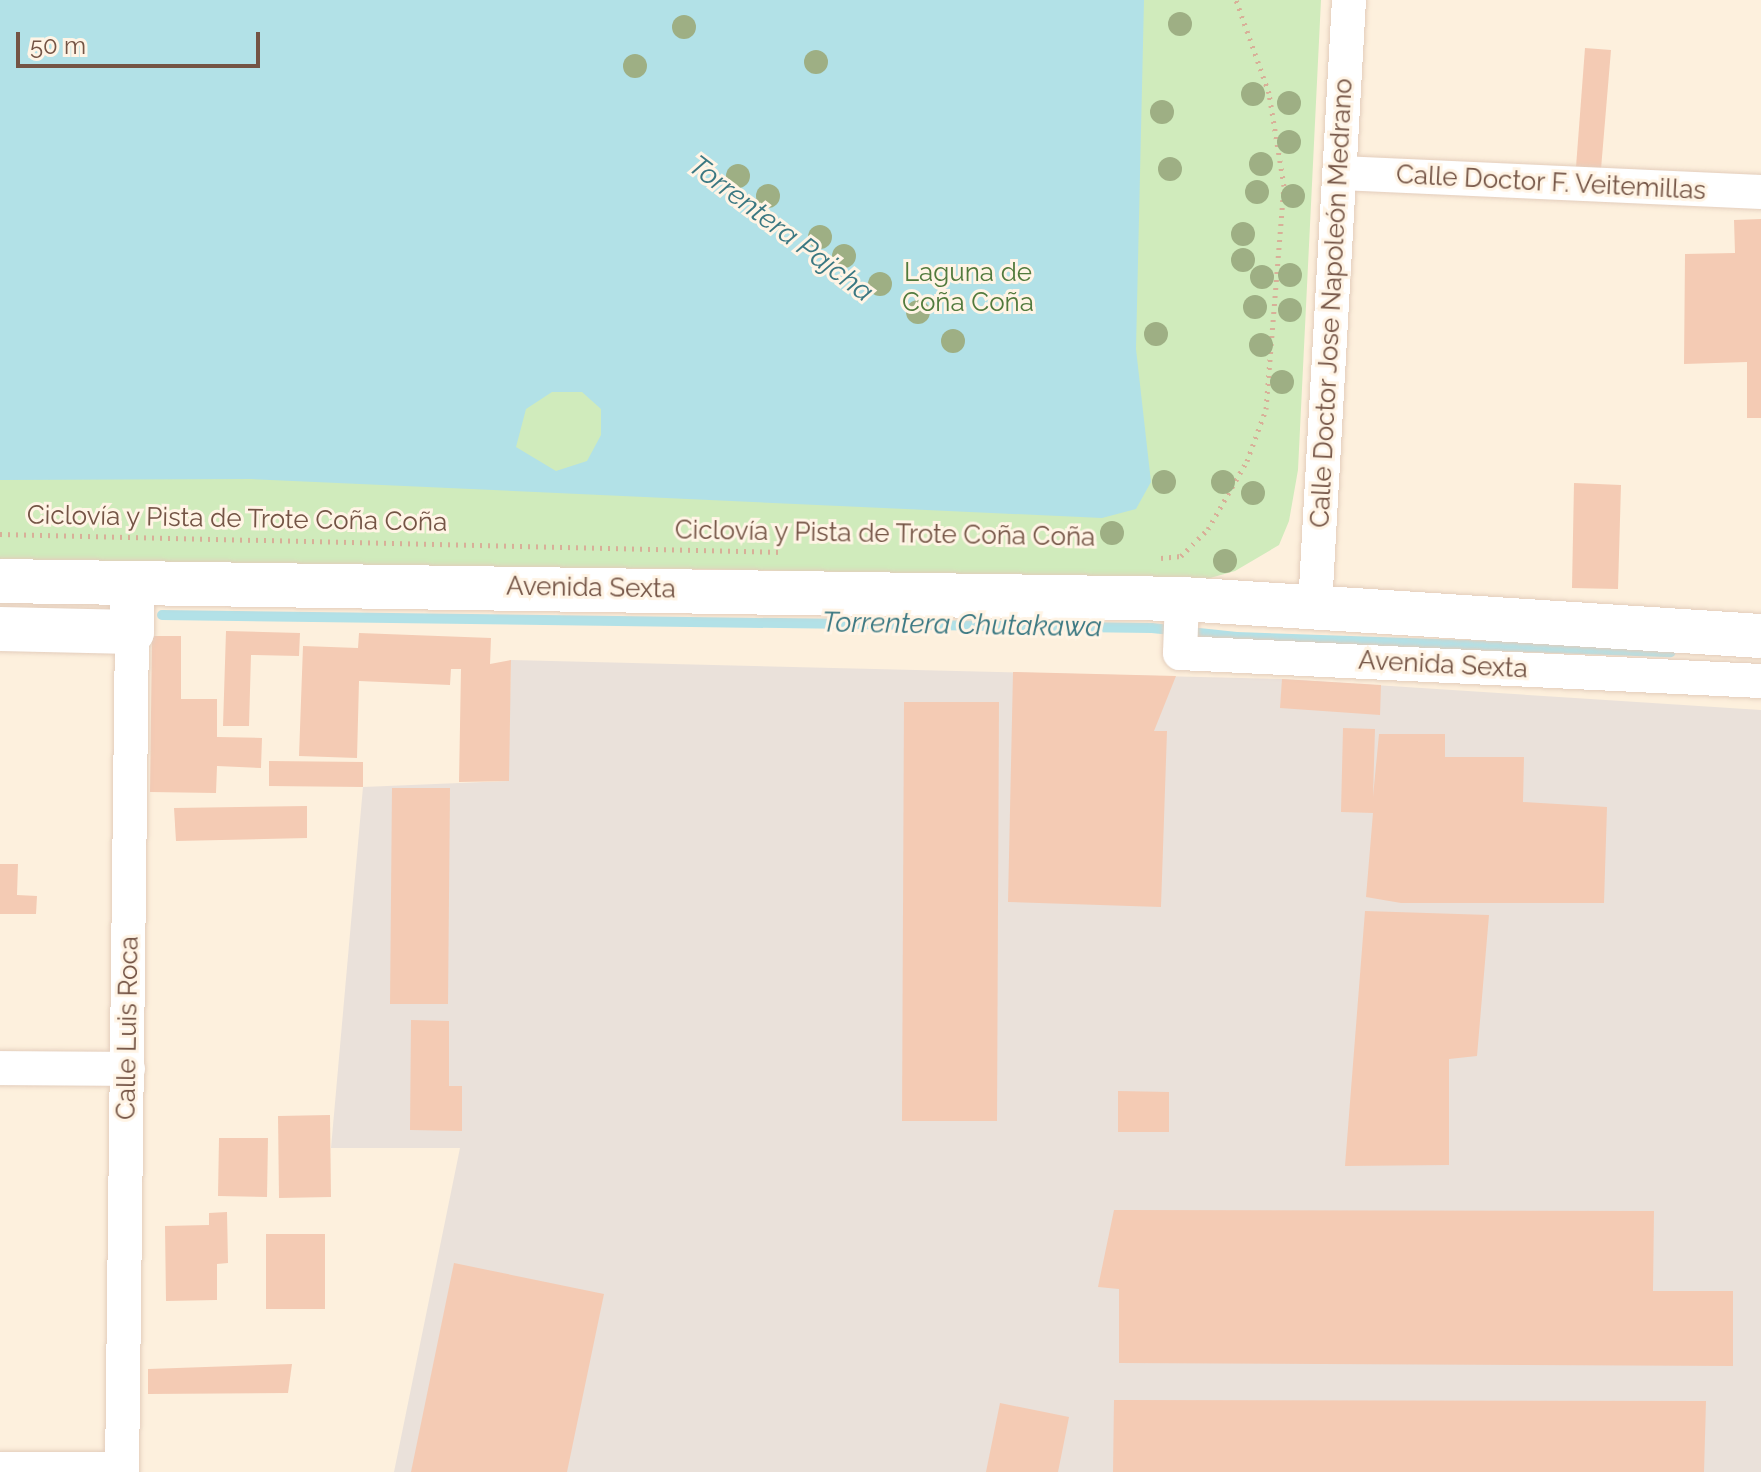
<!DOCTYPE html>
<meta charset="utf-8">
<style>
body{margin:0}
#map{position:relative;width:1761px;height:1472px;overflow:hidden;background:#fdf0dd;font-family:Raleway,sans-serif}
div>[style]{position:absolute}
.industrial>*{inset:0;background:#eae1da}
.green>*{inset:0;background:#d0ebbc}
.water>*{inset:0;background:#b2e1e7}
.stream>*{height:10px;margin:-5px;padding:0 5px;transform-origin:5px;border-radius:5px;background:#b2e1e7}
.building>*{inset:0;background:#f4cbb4}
.path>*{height:5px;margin-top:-2.5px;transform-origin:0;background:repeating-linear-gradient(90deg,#d8af98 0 2px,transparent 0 8px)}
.roads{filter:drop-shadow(0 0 2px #e3cdbc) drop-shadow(0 0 2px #e3cdbc)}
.street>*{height:34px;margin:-17px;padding:0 17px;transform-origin:17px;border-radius:17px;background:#fff}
.secondary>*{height:44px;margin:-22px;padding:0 22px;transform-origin:22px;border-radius:22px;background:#fff}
.trees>*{width:24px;height:24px;margin:-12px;border-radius:50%;background:#9eaf84}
span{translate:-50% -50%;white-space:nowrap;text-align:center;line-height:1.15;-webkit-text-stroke:6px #fff4e5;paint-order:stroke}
.street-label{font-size:26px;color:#745445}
.park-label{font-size:26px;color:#517a3c}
.water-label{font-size:28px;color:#3b7882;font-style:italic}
.scale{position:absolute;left:16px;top:32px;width:244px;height:36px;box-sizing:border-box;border:4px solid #745445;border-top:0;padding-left:10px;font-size:24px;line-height:28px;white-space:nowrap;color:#745445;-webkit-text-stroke:6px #fff4e5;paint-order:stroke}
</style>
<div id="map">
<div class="industrial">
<i style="clip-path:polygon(511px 660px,1282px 679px,1761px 710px,1761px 1472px,394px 1472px,460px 1148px,331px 1148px,363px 787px,508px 781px)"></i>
</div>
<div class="green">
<i style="clip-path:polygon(0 0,1321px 0,1298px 470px,1289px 521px,1279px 545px,1235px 571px,1203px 580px,700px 569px,0 564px)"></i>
</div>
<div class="water">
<i style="clip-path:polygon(evenodd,0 0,1144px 0,1136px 349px,1151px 482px,1136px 509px,1102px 518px,251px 479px,0 480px,0 0,552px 392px,582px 392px,601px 409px,601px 435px,587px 461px,556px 471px,516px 447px,526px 409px,552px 392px)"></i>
</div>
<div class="stream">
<i style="left:162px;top:615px;width:990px;rotate:0.75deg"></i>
<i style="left:1152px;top:628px;width:85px;rotate:6deg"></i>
<i style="left:1237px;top:637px;width:434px;rotate:2deg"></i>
</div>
<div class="building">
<i style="clip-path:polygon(1585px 48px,1611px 50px,1601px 169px,1576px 167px)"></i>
<i style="clip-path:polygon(1761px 219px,1761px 418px,1747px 418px,1747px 362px,1684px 364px,1685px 254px,1735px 253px,1734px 220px)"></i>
<i style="clip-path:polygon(1574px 483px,1621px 485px,1618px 589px,1572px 588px)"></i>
<i style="clip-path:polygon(226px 631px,300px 633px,299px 656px,251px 655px,249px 726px,223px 726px)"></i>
<i style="clip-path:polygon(359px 633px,491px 638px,490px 664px,511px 660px,509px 781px,459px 782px,461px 669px,451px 669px,450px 685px,359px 681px,357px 758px,299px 756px,303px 646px,358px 648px)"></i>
<i style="clip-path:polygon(152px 636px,181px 636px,181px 699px,217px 699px,217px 737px,262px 738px,261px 768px,217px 766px,216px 793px,150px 792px)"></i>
<i style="clip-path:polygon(1013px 672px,1176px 676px,1154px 731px,1167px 731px,1161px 907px,1008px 902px)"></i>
<i style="clip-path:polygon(1282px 679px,1381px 685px,1380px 715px,1280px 708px)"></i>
<i style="clip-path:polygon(904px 702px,999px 702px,997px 1121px,902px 1121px)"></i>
<i style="clip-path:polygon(1343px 728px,1375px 729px,1373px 797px,1379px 734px,1445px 734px,1445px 757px,1524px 757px,1523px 802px,1607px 807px,1604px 903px,1401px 903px,1366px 897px,1373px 813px,1341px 812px)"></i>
<i style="clip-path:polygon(269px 761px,363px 762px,363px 787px,269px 786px)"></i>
<i style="clip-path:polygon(392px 788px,450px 788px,448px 1004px,390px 1004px)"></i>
<i style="clip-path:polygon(307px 806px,307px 838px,176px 841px,174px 808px)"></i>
<i style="clip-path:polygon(0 864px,18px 864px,17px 895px,37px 896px,36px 914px,0 914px)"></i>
<i style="clip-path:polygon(1365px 911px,1489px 915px,1477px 1056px,1449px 1059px,1449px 1165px,1345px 1166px)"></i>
<i style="clip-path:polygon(411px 1020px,449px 1021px,449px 1086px,462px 1086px,462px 1131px,410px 1130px)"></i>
<i style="clip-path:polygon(1118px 1091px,1169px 1092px,1169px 1132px,1118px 1132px)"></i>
<i style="clip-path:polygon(330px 1115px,331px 1197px,279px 1198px,278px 1116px)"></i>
<i style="clip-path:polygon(219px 1138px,268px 1138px,267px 1197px,218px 1196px)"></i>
<i style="clip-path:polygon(1114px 1210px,1654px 1211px,1653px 1291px,1733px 1291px,1733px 1366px,1119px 1363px,1119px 1289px,1098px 1287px)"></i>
<i style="clip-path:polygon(227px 1212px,228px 1263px,217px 1264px,217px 1300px,166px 1301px,165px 1226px,209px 1225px,209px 1213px)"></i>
<i style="clip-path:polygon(266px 1234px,325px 1234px,325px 1309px,266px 1309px)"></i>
<i style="clip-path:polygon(454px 1263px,604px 1294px,567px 1472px,411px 1472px)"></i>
<i style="clip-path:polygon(292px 1364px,288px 1393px,148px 1394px,148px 1369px)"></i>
<i style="clip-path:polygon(1114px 1400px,1706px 1401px,1704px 1472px,1113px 1472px)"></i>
<i style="clip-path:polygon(1000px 1403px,1069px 1417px,1058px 1472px,986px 1472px)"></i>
</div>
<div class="path">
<i style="left:0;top:534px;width:783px;rotate:1.32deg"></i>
<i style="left:1161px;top:558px;width:20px;rotate:-6deg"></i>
<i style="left:1181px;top:556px;width:38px;rotate:-45deg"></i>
<i style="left:1208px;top:529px;width:78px;rotate:-60.2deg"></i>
<i style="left:1247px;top:461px;width:55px;rotate:-69.9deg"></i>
<i style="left:1266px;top:409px;width:224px;rotate:-85.4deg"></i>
<i style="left:1284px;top:186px;width:94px;rotate:-99.2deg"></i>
<i style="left:1269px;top:93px;width:99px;rotate:-109.5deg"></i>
</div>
<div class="roads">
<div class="street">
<i style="left:1341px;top:173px;width:420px;rotate:2.6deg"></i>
<i style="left:1182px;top:599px;width:54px;rotate:92.1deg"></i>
<i style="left:1180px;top:653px;width:582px;rotate:2.76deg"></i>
<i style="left:1315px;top:606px;width:607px;rotate:-86.79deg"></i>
<i style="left:0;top:1068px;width:128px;rotate:0.4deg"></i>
<i style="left:0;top:1469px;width:122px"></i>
<i style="left:122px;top:1472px;width:840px;rotate:-89.32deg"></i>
</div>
<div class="secondary">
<i style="left:0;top:581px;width:1182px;rotate:0.87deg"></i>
<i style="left:1182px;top:599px;width:580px;rotate:3.66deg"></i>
<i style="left:0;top:629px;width:132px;rotate:1.3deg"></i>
<i style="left:132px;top:632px;width:48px;rotate:-90deg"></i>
</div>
</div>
<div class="trees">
<i style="left:1180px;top:24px"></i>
<i style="left:684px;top:27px"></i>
<i style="left:816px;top:62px"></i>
<i style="left:635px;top:66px"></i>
<i style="left:1253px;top:94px"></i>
<i style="left:1289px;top:103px"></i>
<i style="left:1162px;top:112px"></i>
<i style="left:1289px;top:142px"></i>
<i style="left:1261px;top:164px"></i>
<i style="left:1170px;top:169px"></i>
<i style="left:738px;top:176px"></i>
<i style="left:1257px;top:192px"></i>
<i style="left:768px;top:196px"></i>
<i style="left:1293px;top:196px"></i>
<i style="left:1243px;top:234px"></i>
<i style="left:820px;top:237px"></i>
<i style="left:844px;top:256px"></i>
<i style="left:1243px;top:260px"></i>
<i style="left:1290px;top:275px"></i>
<i style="left:1262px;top:277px"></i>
<i style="left:880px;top:284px"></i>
<i style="left:1255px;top:307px"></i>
<i style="left:1290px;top:310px"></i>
<i style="left:918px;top:312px"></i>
<i style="left:1156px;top:334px"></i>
<i style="left:953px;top:341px"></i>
<i style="left:1261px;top:345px"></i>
<i style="left:1282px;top:382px"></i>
<i style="left:1164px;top:482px"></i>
<i style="left:1223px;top:482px"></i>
<i style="left:1253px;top:493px"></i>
<i style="left:1112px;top:533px"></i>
<i style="left:1225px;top:561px"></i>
</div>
<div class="street-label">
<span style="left:1551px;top:183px;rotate:3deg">Calle Doctor F. Veitemillas</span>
<span style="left:1332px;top:303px;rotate:-87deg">Calle Doctor Jose Napoleón Medrano</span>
<span style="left:237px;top:519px;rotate:1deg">Ciclovía y Pista de Trote Coña Coña</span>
<span style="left:885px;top:534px;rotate:1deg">Ciclovía y Pista de Trote Coña Coña</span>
<span style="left:591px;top:588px;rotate:1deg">Avenida Sexta</span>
<span style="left:1443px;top:665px;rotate:3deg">Avenida Sexta</span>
<span style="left:128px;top:1028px;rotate:-89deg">Calle Luis Roca</span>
</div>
<div class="park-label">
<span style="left:968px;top:288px">Laguna de<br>Coña Coña</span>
</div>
<div class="water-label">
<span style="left:781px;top:229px;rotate:37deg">Torrentera Pajcha</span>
<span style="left:962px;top:625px;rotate:1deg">Torrentera Chutakawa</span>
</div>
<div class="scale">50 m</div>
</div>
